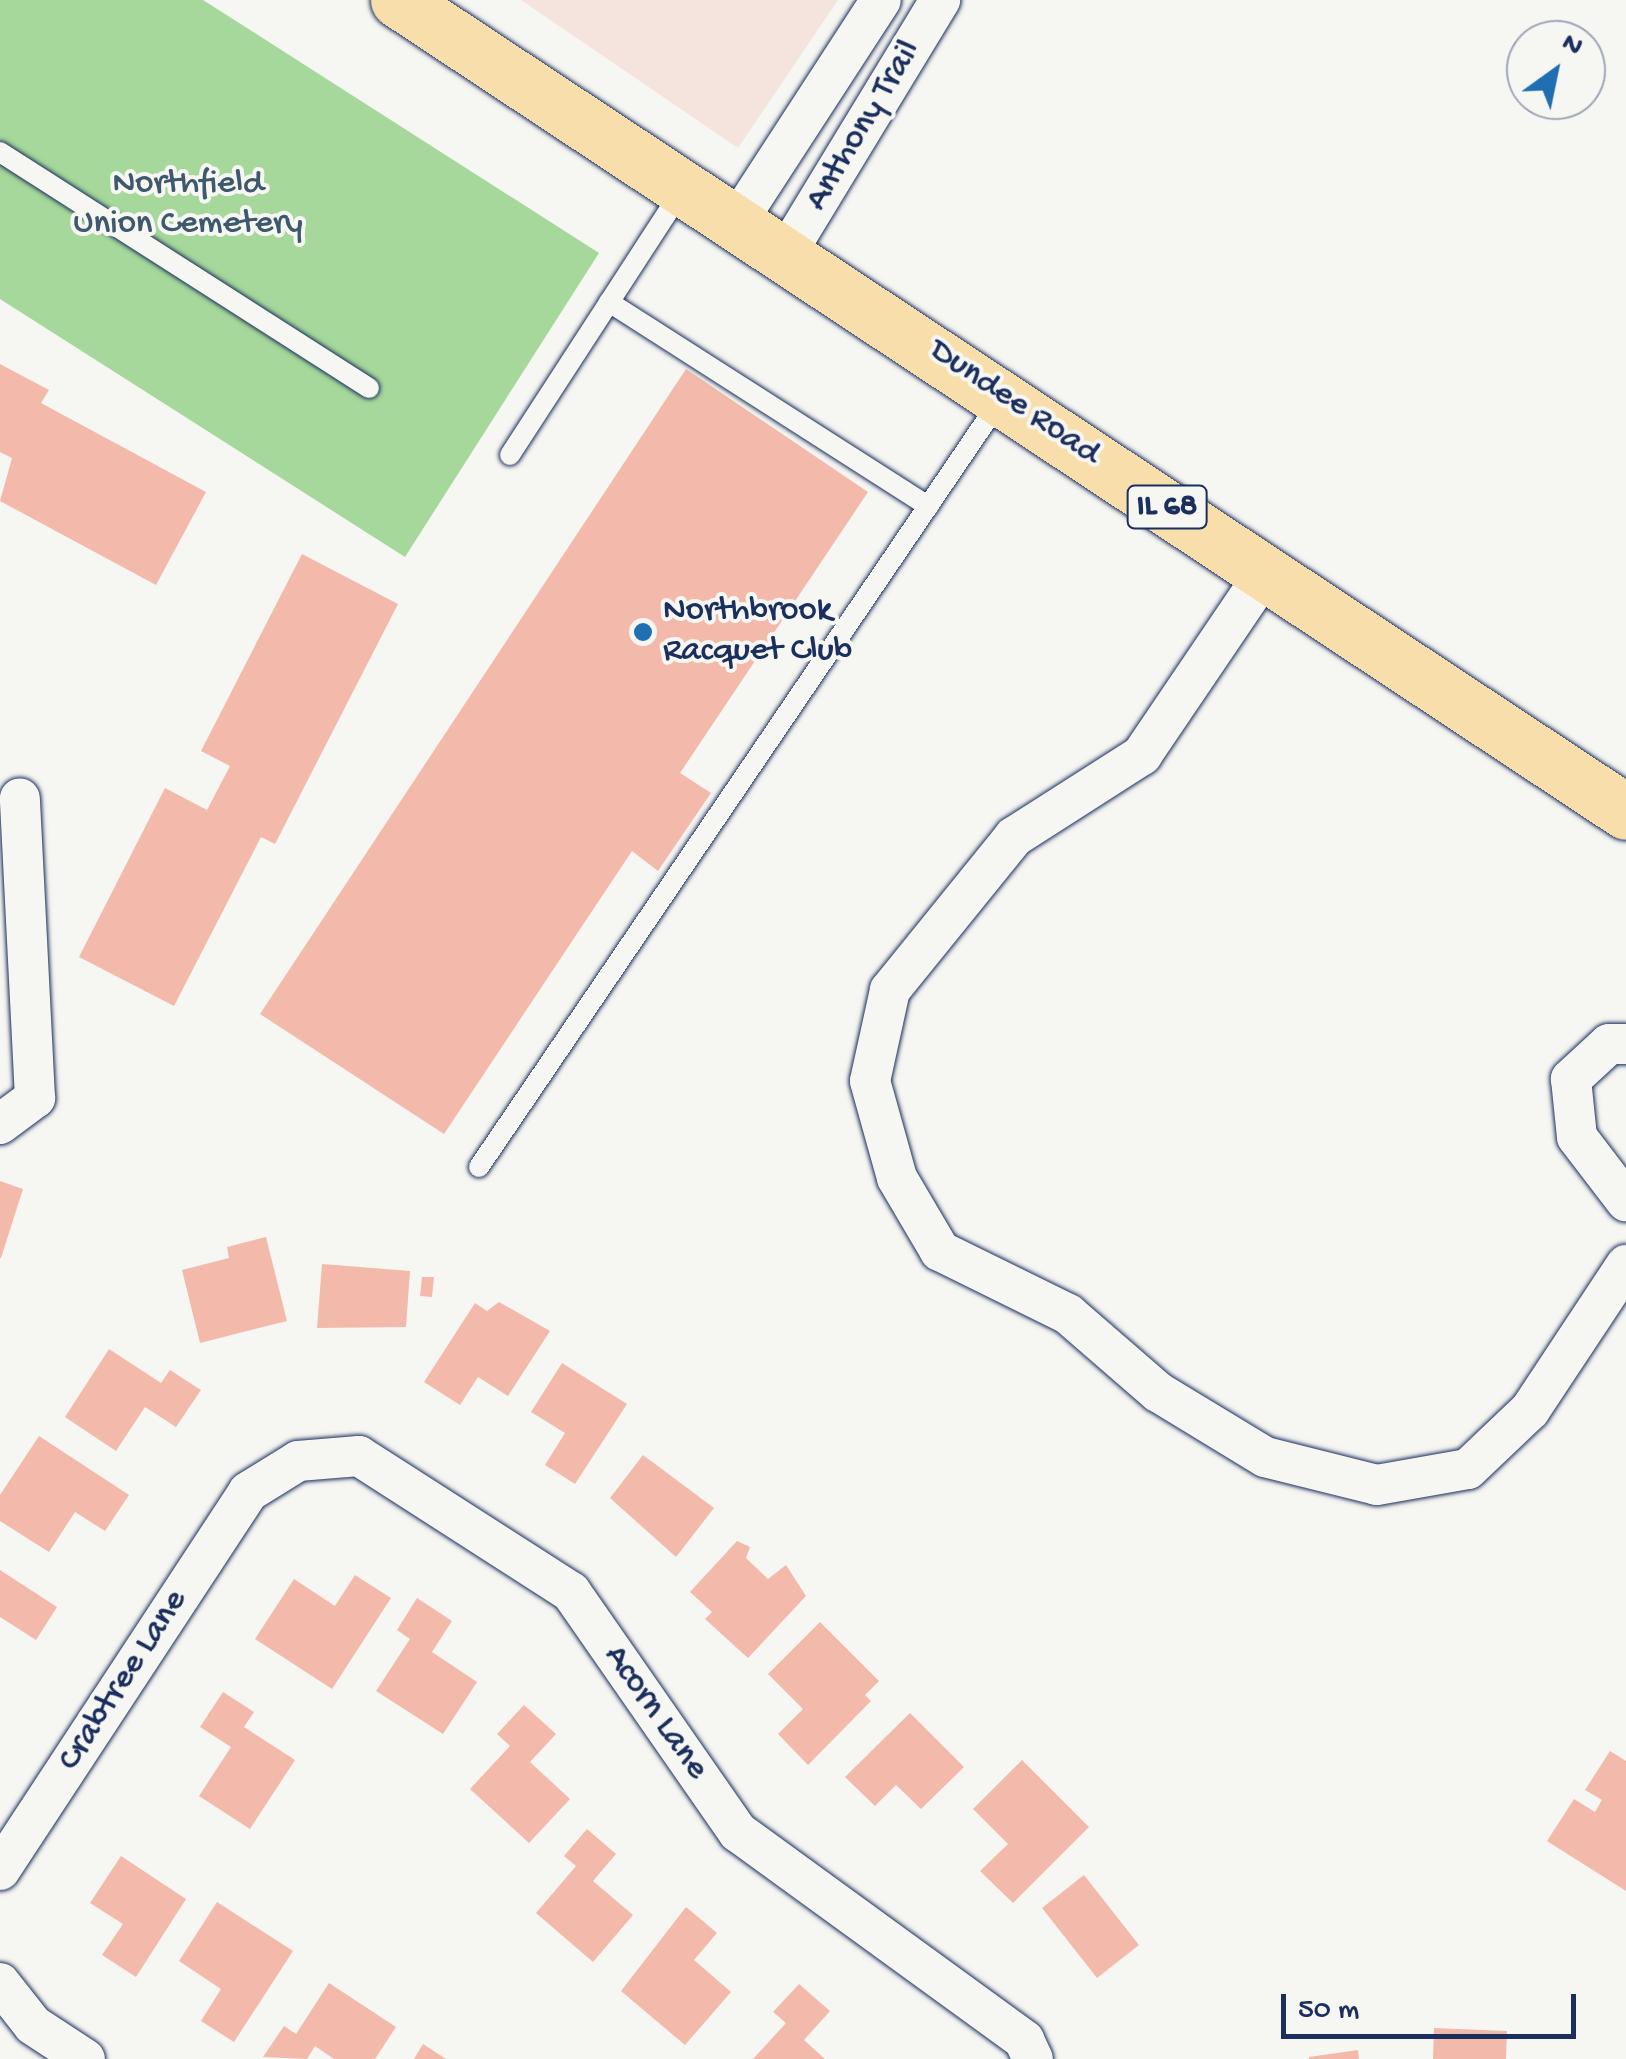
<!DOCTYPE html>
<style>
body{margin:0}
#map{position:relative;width:1626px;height:2059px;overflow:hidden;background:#f6f6f2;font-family:"Gochi Hand",sans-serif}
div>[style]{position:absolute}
.built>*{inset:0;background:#f5e4dd}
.green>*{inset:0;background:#a5d89a}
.building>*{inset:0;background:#f3baab}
.roads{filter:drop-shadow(0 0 2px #1b2f5e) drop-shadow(0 0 2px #1b2f5e)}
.lane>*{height:20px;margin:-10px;padding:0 10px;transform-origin:10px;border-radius:10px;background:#f6f6f2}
.street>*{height:40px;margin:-20px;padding:0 20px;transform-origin:20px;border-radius:20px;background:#f6f6f2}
.primary>*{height:55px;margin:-27.5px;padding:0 27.5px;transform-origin:27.5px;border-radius:27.5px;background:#f8deab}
.dots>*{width:28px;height:28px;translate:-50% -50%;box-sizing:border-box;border:5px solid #f6f6f2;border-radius:50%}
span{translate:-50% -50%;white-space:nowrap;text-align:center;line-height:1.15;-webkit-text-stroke:8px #f6f6f2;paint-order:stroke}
.shield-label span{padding:2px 8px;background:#f6f6f2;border:2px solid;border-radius:8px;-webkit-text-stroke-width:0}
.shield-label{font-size:32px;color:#1b2f5e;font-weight:700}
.street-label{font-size:35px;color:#1b2f5e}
.park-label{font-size:35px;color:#3e596d}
.poi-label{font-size:35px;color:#1b2f5e}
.left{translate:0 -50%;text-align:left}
.north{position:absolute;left:1506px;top:20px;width:100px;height:100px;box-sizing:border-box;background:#f6f6f2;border:2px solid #9ea6b7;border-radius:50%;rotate:33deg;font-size:28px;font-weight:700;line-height:40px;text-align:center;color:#1b2f5e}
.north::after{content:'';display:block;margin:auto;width:35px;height:45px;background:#1f6fb2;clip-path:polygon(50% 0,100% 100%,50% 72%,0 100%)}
.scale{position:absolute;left:1281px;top:1994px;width:295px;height:45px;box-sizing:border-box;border:5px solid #1b2f5e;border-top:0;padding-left:12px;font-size:30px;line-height:35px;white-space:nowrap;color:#1b2f5e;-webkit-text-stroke:8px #f6f6f2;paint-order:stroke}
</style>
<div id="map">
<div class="built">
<i style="clip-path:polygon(521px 0,838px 0,738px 148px)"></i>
</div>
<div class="green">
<i style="clip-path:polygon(0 0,203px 0,599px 253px,405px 557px,0 299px)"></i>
</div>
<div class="building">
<i style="clip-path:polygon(0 364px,49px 390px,41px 403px,206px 492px,156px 585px,0 501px,12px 458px,0 452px)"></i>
<i style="clip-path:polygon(686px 369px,868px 492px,680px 773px,711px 793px,658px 871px,632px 851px,444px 1134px,260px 1014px)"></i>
<i style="clip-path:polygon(302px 554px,398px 604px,275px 844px,261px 837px,174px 1006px,79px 957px,165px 788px,207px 810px,230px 766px,201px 751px)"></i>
<i style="clip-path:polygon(0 1181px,23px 1189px,1px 1258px,0 1258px)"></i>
<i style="clip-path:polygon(266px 1237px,287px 1321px,200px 1343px,182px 1270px,229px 1258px,227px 1247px)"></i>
<i style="clip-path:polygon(322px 1264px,410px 1271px,406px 1327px,317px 1328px)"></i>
<i style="clip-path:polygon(422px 1277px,434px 1277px,432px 1297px,420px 1296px)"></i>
<i style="clip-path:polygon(499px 1302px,550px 1331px,508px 1396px,478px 1377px,460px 1405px,424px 1382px,475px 1303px,487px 1311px)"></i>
<i style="clip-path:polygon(109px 1349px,161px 1383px,170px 1370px,201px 1390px,176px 1427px,145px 1407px,116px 1451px,65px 1417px)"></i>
<i style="clip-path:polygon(562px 1363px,627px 1404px,575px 1484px,545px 1465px,565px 1433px,531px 1412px)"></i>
<i style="clip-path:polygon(39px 1436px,129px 1495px,105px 1531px,75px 1512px,49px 1552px,0 1521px,0 1495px)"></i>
<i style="clip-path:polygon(643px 1455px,714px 1508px,676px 1557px,610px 1498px)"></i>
<i style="clip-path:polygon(737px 1541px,750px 1547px,746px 1558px,768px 1579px,786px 1565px,806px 1596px,748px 1658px,705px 1619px,712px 1612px,690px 1592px)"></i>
<i style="clip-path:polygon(0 1570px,57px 1607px,36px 1640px,0 1617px)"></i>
<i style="clip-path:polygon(355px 1575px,391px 1598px,332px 1689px,255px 1639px,294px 1579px,335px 1606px)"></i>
<i style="clip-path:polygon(417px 1598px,452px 1621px,432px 1652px,477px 1682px,443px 1734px,376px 1691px,410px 1639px,397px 1630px)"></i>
<i style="clip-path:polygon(820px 1622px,879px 1681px,865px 1695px,871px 1701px,808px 1765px,778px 1734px,803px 1709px,768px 1674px)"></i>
<i style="clip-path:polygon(223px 1692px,254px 1712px,244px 1727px,295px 1760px,250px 1829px,199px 1796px,231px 1747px,200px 1727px)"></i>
<i style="clip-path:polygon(524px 1705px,556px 1734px,530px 1762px,570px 1799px,529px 1843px,470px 1789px,510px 1746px,497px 1734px)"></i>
<i style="clip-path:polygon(910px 1713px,964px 1767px,921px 1809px,896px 1785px,875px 1806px,845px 1777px)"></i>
<i style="clip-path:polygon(1610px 1751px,1626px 1761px,1626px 1891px,1547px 1841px,1574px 1799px,1595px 1812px,1602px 1800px,1585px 1790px)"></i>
<i style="clip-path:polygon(1022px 1760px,1089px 1827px,1013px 1903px,980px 1871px,1008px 1844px,973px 1809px)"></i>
<i style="clip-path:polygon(587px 1829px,616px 1854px,593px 1881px,633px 1915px,593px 1962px,536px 1913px,576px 1866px,564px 1856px)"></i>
<i style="clip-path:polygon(121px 1856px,186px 1899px,136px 1977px,102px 1955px,123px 1924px,90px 1903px)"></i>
<i style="clip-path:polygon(1084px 1875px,1139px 1945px,1097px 1978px,1042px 1908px)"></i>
<i style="clip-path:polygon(217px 1902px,293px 1951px,234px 2042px,201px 2021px,221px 1989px,179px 1961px)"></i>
<i style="clip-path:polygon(686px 1907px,717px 1933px,694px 1960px,731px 1992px,685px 2045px,621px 1991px)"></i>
<i style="clip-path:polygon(329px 1983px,396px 2027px,375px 2059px,334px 2059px,315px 2046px,307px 2059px,263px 2057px,284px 2026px,296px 2034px)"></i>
<i style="clip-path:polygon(799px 1984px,830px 2011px,804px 2040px,825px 2059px,753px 2059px,786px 2023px,773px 2012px)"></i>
<i style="clip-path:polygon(1434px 2028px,1507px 2031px,1506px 2059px,1433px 2059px)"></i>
<i style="clip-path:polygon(423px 2044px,446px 2059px,414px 2059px)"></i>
<i style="clip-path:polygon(1358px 2050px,1359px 2059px,1309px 2059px,1309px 2057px)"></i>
</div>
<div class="roads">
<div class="lane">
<i style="left:0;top:152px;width:438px;rotate:32.6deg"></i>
<i style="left:609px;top:302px;width:379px;rotate:32.6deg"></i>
<i style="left:510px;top:455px;width:314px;rotate:-57deg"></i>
<i style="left:479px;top:1167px;width:929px;rotate:-55.8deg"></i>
</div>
<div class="street">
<i style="left:738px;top:220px;width:262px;rotate:-57deg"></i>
<i style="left:787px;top:252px;width:295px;rotate:-58.7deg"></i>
<i style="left:1265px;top:573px;width:220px;rotate:124.1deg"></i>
<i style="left:1142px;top:755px;width:152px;rotate:147.4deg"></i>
<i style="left:1014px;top:837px;width:197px;rotate:129deg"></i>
<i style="left:890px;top:990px;width:93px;rotate:102.4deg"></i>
<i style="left:870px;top:1081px;width:101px;rotate:74.4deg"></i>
<i style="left:897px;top:1178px;width:85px;rotate:59.5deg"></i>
<i style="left:940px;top:1251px;width:143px;rotate:26.2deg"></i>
<i style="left:1068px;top:1314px;width:119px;rotate:40.9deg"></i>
<i style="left:1158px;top:1392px;width:125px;rotate:31.3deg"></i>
<i style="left:1265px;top:1457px;width:115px;rotate:14deg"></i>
<i style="left:1377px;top:1485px;width:92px;rotate:-10deg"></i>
<i style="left:1468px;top:1469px;width:86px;rotate:-43.6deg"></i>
<i style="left:1530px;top:1410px;width:174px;rotate:-56.5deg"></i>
<i style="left:1626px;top:1044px;width:17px;rotate:180deg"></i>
<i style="left:1609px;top:1044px;width:52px;rotate:137.4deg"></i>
<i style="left:1571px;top:1079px;width:58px;rotate:84.1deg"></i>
<i style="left:1577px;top:1137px;width:81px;rotate:52.6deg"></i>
<i style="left:0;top:1124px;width:44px;rotate:-36.6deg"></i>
<i style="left:35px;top:1098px;width:300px;rotate:-92.9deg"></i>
<i style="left:0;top:1870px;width:452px;rotate:-56.7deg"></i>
<i style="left:248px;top:1492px;width:59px;rotate:-31.8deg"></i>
<i style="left:298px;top:1461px;width:61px;rotate:-4.7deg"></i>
<i style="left:359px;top:1456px;width:252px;rotate:32.7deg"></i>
<i style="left:571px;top:1592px;width:292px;rotate:55.2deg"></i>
<i style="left:738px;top:1832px;width:354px;rotate:36deg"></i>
<i style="left:1024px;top:2040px;width:21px;rotate:65deg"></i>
<i style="left:0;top:1983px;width:53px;rotate:51.8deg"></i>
<i style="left:33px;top:2025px;width:62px;rotate:33.2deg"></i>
</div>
<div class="primary">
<i style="left:398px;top:0;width:1472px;rotate:33.47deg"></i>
</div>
</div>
<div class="dots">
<i style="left:643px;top:632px;background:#1f6fb2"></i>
</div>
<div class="shield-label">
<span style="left:1167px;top:507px">IL 68</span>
</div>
<div class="street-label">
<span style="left:864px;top:126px;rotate:-59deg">Anthony Trail</span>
<span style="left:1014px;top:403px;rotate:34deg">Dundee Road</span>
<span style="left:124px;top:1681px;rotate:-57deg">Crabtree Lane</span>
<span style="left:655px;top:1713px;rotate:55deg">Acorn Lane</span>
</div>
<div class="park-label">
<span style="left:188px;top:205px">Northfield<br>Union Cemetery</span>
</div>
<div class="poi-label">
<span class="left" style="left:663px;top:632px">Northbrook<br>Racquet Club</span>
</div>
<div class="north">N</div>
<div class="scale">50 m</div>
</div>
